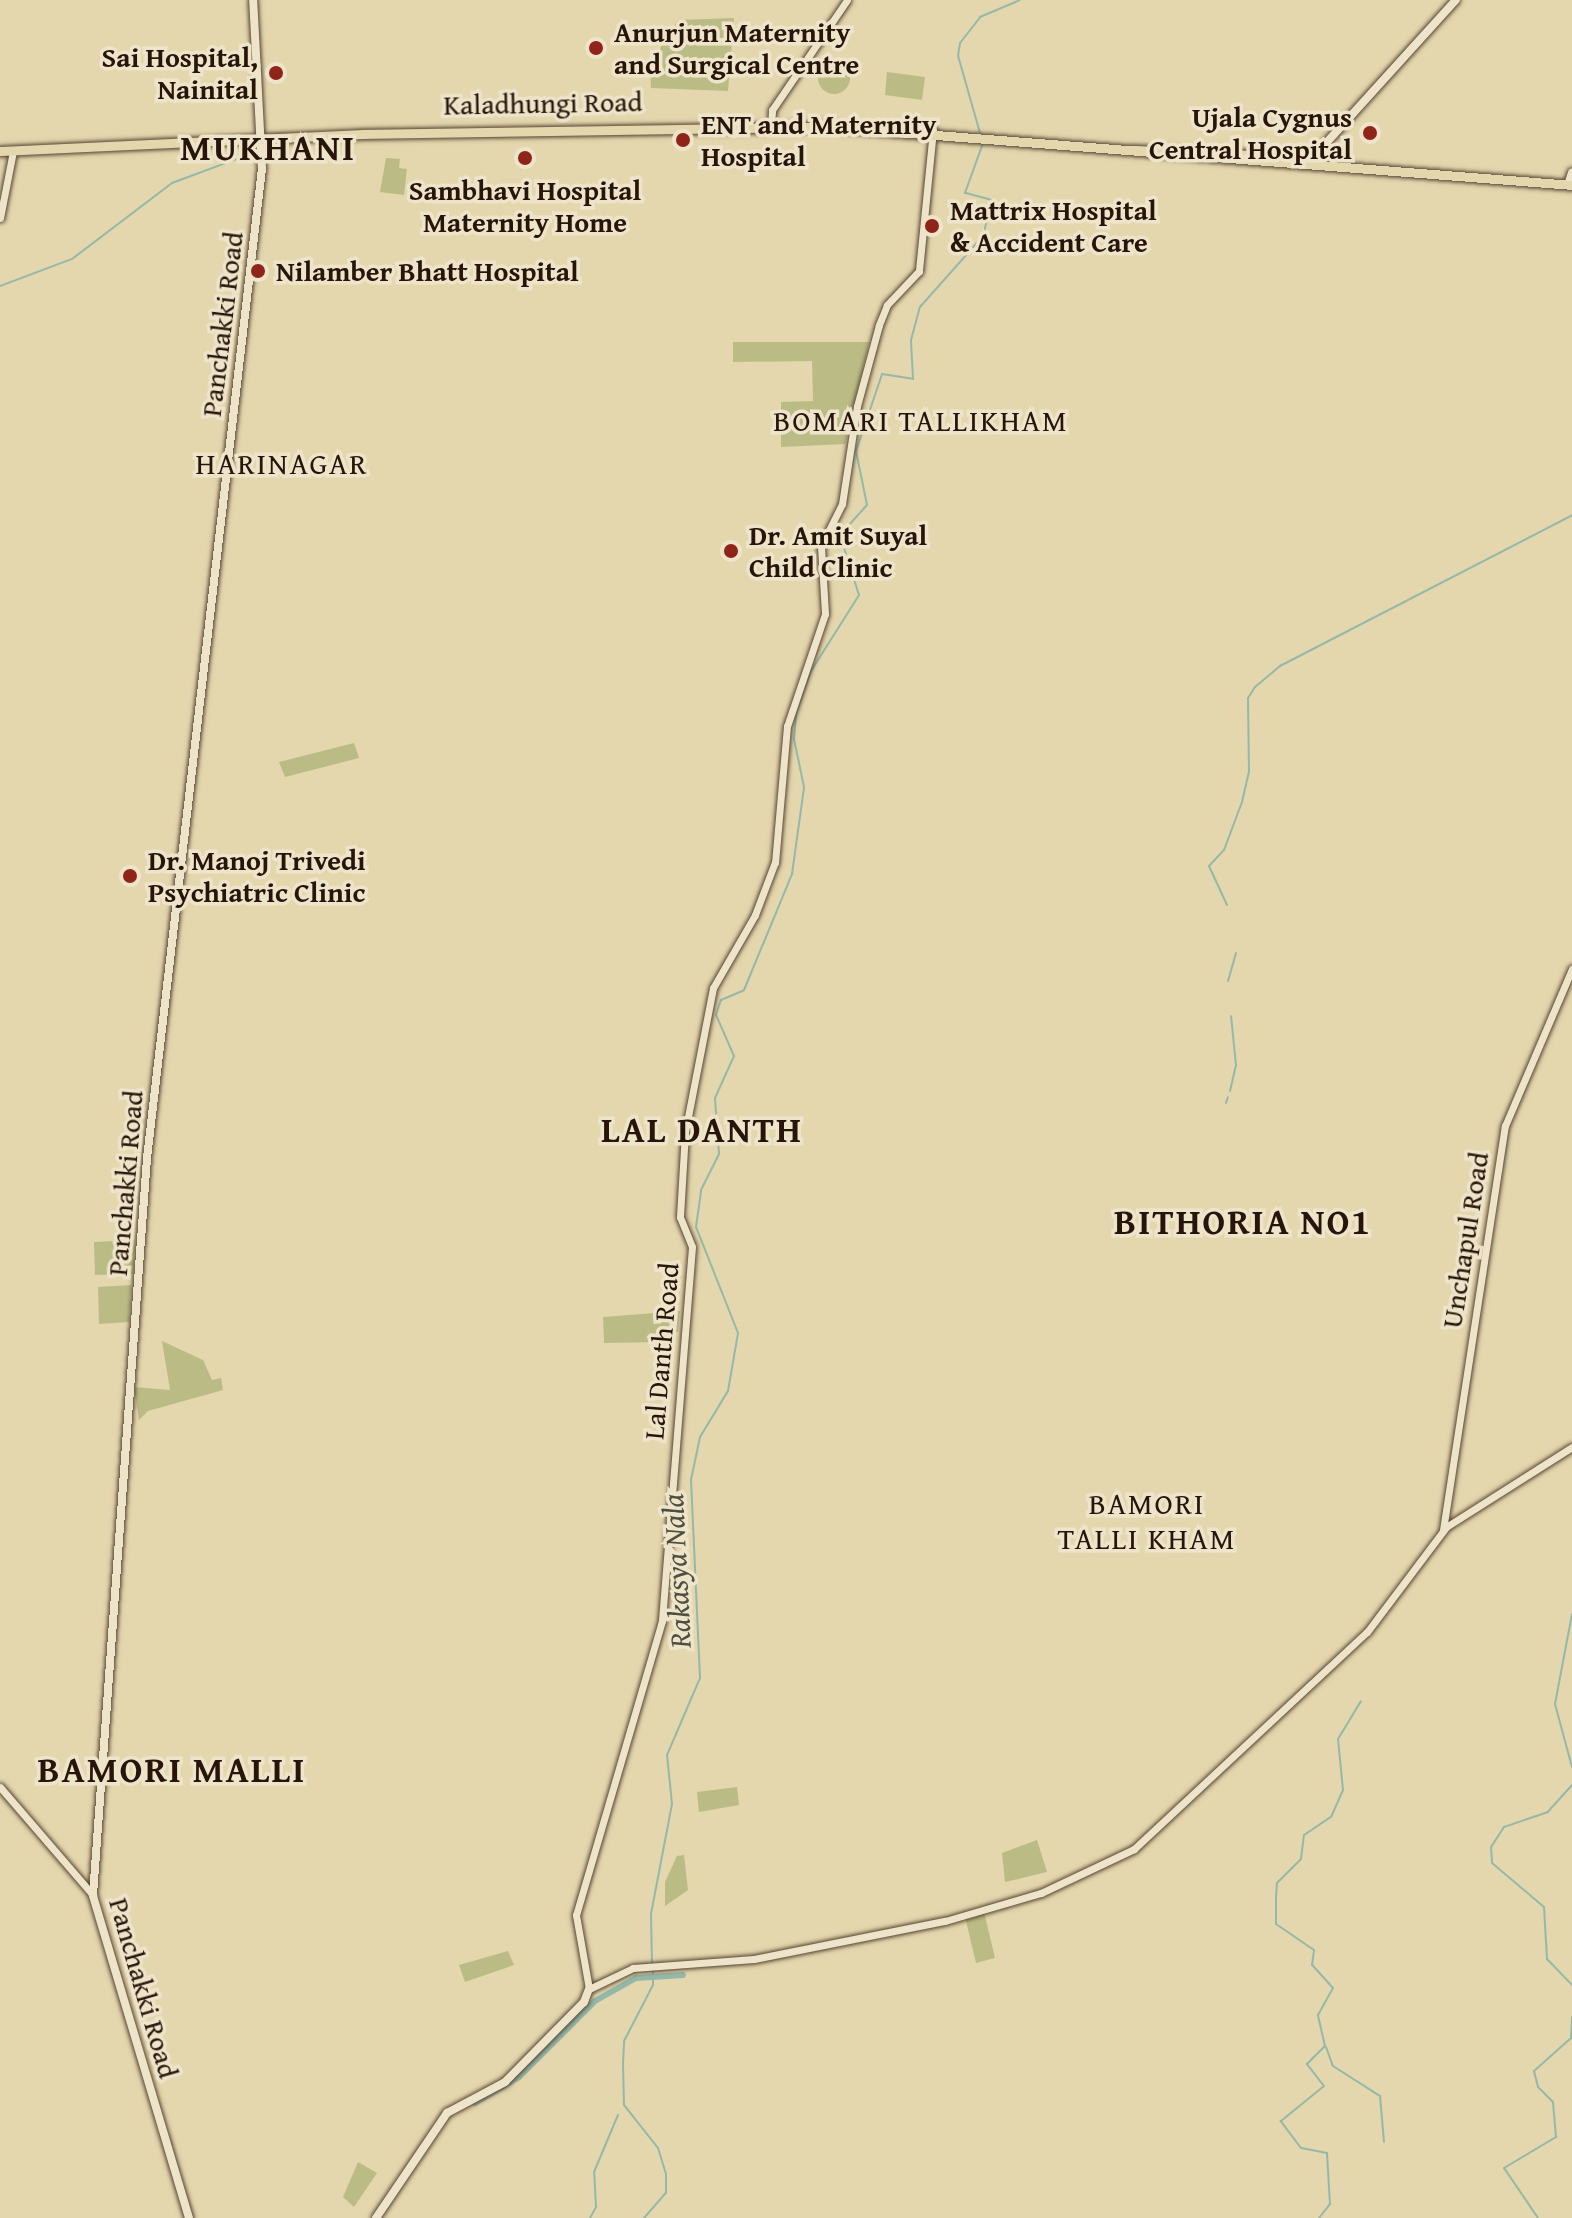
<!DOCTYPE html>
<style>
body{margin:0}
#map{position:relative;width:1572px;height:2218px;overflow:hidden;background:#e4d6ad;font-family:"Gentium Book Plus",serif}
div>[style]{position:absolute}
.green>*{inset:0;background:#bbbc85}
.round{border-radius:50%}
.stream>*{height:2px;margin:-1px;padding:0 1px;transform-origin:1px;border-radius:1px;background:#95b9a8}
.canal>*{height:6px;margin:-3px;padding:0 3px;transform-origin:3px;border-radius:3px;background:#95b9a8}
.roads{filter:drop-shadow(0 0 2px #574532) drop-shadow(0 0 2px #574532)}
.tertiary>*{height:7px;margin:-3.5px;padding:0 3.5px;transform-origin:3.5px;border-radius:3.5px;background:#ede4ca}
.secondary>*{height:8px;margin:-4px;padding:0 4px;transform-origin:4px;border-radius:4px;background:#ede4ca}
.primary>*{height:9px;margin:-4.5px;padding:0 4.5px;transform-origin:4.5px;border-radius:4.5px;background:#e4d6ad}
.dots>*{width:22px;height:22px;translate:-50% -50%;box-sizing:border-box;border:4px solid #ede4ca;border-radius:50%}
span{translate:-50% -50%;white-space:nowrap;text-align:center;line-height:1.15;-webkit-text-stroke:7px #ede4ca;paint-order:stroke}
.poi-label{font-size:28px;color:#281509;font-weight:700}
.left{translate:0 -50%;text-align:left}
.right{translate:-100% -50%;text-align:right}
.street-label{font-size:28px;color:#281509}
.neighbourhood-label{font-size:30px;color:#281509;letter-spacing:2px}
.water-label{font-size:30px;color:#4e4e41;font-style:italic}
.district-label{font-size:36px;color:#281509;font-weight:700;letter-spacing:2px}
</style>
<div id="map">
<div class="green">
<i style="clip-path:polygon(734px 18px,728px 91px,651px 88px,650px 64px,678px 20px)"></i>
<i class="round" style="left:818px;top:62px;width:32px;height:32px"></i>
<i style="clip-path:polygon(887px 72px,925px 77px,922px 100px,885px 95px)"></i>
<i style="clip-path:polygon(386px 158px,400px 159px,399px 168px,407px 169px,404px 195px,380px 192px)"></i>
<i style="clip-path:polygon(733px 342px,869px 342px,845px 444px,781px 447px,781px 402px,813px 401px,812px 361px,733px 362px)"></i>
<i style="clip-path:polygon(354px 743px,359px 758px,285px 777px,279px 762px)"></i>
<i style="clip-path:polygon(135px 1240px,133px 1274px,95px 1275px,94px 1242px)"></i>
<i style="clip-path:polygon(131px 1285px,129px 1322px,99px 1324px,98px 1287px)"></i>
<i style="clip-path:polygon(680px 1311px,678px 1332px,660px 1332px,659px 1342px,604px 1343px,603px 1317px)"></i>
<i style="clip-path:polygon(162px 1341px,203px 1360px,212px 1380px,221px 1378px,223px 1390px,148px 1411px,139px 1420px,134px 1387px,170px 1390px)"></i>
<i style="clip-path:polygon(737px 1787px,739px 1805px,699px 1812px,697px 1792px)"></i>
<i style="clip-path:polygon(1037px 1840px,1047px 1872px,1005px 1882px,1002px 1853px)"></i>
<i style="clip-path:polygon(684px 1855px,688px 1890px,665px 1906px,665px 1882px,677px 1856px)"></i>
<i style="clip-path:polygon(984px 1912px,995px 1958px,976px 1963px,965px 1917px)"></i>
<i style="clip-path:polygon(508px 1951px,514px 1965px,465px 1982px,459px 1965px)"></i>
<i style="clip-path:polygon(358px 2162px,377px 2173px,354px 2207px,343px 2197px)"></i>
</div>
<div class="stream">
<i style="left:980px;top:133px;width:80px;rotate:-105.9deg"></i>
<i style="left:958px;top:56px;width:13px;rotate:-81deg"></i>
<i style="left:960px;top:43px;width:33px;rotate:-52deg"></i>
<i style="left:980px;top:17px;width:43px;rotate:-23deg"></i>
<i style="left:0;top:286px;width:77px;rotate:-20.6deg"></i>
<i style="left:72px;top:259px;width:126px;rotate:-37.2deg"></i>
<i style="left:172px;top:183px;width:92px;rotate:-20.4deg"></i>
<i style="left:1227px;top:905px;width:43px;rotate:-114.8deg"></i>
<i style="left:1209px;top:866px;width:22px;rotate:-47deg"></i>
<i style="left:1224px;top:850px;width:51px;rotate:-69.4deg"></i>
<i style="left:1242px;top:802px;width:31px;rotate:-77deg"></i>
<i style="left:1249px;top:772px;width:74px;rotate:-90.8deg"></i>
<i style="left:1248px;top:698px;width:13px;rotate:-58deg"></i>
<i style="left:1255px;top:687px;width:33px;rotate:-40deg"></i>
<i style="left:1280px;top:666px;width:329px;rotate:-27.3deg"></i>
<i style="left:1228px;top:981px;width:29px;rotate:-74deg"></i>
<i style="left:1230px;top:1091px;width:27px;rotate:-77deg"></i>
<i style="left:1236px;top:1065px;width:49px;rotate:-95.8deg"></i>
<i style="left:1226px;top:1103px;width:6px;rotate:-72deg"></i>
<i style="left:1572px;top:1614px;width:92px;rotate:100.7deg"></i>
<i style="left:1555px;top:1704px;width:65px;rotate:74.9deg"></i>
<i style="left:1572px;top:1785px;width:36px;rotate:132deg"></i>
<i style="left:1548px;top:1812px;width:46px;rotate:161.2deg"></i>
<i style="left:1504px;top:1827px;width:24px;rotate:123deg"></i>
<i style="left:1491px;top:1847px;width:16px;rotate:86deg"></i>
<i style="left:1492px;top:1863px;width:68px;rotate:40.2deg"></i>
<i style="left:1544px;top:1907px;width:52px;rotate:86.7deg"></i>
<i style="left:1547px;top:1959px;width:36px;rotate:46deg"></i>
<i style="left:652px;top:1963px;width:49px;rotate:-91.2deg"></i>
<i style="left:651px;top:1914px;width:112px;rotate:-79.2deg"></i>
<i style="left:672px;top:1804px;width:49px;rotate:-95.8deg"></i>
<i style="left:667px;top:1755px;width:84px;rotate:-66.8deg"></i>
<i style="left:700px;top:1678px;width:198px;rotate:-92.6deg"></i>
<i style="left:691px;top:1480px;width:44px;rotate:-78.2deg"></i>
<i style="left:700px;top:1437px;width:54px;rotate:-58.7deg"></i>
<i style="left:728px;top:1391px;width:59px;rotate:-80.2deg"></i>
<i style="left:738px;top:1333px;width:114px;rotate:-111.6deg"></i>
<i style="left:696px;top:1227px;width:37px;rotate:-82deg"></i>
<i style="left:701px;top:1190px;width:40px;rotate:-63.4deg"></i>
<i style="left:719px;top:1154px;width:56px;rotate:-94.1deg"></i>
<i style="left:715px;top:1098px;width:46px;rotate:-65.7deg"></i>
<i style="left:734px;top:1056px;width:45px;rotate:-113.7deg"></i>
<i style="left:716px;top:1015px;width:16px;rotate:-72deg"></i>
<i style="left:721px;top:1000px;width:25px;rotate:-23deg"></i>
<i style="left:744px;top:990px;width:126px;rotate:-67.5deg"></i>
<i style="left:792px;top:874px;width:88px;rotate:-82.1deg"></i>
<i style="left:804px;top:787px;width:49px;rotate:-101.8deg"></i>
<i style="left:794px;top:739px;width:25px;rotate:-85deg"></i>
<i style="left:796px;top:714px;width:46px;rotate:-70.8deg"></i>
<i style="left:811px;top:671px;width:90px;rotate:-57.7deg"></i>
<i style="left:859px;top:595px;width:63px;rotate:-107.6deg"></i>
<i style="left:840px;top:535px;width:40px;rotate:-48deg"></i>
<i style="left:867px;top:505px;width:55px;rotate:-101.5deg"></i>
<i style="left:856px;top:451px;width:81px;rotate:-71.3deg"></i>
<i style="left:882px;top:374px;width:31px;rotate:9deg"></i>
<i style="left:913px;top:379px;width:39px;rotate:-93deg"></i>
<i style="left:911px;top:340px;width:34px;rotate:-75deg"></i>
<i style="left:920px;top:307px;width:95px;rotate:-48.4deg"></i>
<i style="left:983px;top:236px;width:37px;rotate:-76deg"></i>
<i style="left:992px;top:200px;width:28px;rotate:-165deg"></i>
<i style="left:965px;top:193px;width:53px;rotate:-70.2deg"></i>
<i style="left:1326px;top:2047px;width:20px;rotate:70deg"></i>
<i style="left:1333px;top:2066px;width:56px;rotate:32.6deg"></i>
<i style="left:1380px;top:2096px;width:46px;rotate:85deg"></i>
<i style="left:590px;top:2218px;width:13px;rotate:-61deg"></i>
<i style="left:596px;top:2207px;width:35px;rotate:-93deg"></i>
<i style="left:594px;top:2172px;width:62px;rotate:-67.2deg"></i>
<i style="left:644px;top:2218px;width:33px;rotate:-49deg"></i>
<i style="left:666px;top:2193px;width:19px;rotate:-90deg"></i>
<i style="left:666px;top:2174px;width:27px;rotate:-107deg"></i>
<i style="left:658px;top:2148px;width:55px;rotate:-128.3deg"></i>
<i style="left:624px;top:2105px;width:42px;rotate:-91.4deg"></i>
<i style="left:623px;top:2063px;width:22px;rotate:-87deg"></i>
<i style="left:624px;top:2041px;width:63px;rotate:-62.6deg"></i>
<i style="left:653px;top:1985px;width:16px;rotate:-90deg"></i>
<i style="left:1319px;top:2218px;width:18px;rotate:-52deg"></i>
<i style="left:1330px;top:2204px;width:51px;rotate:-93.4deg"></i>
<i style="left:1327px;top:2153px;width:26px;rotate:-169deg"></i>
<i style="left:1301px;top:2148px;width:34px;rotate:-127deg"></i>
<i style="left:1281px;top:2121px;width:55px;rotate:-39.1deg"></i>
<i style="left:1324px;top:2086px;width:28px;rotate:-128deg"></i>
<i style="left:1307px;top:2064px;width:25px;rotate:-45deg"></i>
<i style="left:1325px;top:2046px;width:32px;rotate:-103deg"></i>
<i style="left:1318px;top:2015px;width:31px;rotate:-61deg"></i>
<i style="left:1333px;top:1988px;width:31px;rotate:-132deg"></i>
<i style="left:1312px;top:1965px;width:15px;rotate:-82deg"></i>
<i style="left:1314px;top:1950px;width:46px;rotate:-145.6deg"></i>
<i style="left:1276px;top:1924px;width:27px;rotate:-90deg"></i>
<i style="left:1276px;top:1897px;width:14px;rotate:-86deg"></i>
<i style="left:1277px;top:1883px;width:34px;rotate:-45deg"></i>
<i style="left:1301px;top:1859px;width:24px;rotate:-83deg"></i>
<i style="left:1304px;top:1835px;width:32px;rotate:-34deg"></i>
<i style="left:1331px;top:1817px;width:30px;rotate:-66deg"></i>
<i style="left:1343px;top:1790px;width:51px;rotate:-95.6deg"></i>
<i style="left:1338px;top:1739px;width:44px;rotate:-58.8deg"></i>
<i style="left:1538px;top:2218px;width:60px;rotate:-124.2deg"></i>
<i style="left:1504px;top:2168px;width:61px;rotate:-30.8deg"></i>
<i style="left:1556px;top:2137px;width:35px;rotate:-95deg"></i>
<i style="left:1553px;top:2102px;width:21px;rotate:-135deg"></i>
<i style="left:1538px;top:2087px;width:16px;rotate:-104deg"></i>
<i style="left:1534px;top:2071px;width:50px;rotate:-41.7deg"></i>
<i style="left:1571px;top:2038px;width:21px;rotate:-87deg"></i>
</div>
<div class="canal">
<i style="left:475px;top:2103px;width:51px;rotate:-30.6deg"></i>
<i style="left:519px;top:2077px;width:107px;rotate:-45deg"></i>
<i style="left:595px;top:2001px;width:47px;rotate:-29.3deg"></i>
<i style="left:636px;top:1978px;width:47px;rotate:-3.7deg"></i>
</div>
<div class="roads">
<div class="tertiary">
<i style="left:771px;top:126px;width:16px;rotate:-86deg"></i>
<i style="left:772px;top:110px;width:133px;rotate:-55.7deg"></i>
<i style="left:933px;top:130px;width:142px;rotate:95.7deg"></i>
<i style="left:919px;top:271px;width:47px;rotate:133.3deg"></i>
<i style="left:887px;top:305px;width:22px;rotate:112deg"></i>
<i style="left:879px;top:325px;width:84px;rotate:105.2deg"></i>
<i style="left:857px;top:406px;width:99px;rotate:98.7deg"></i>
<i style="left:842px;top:504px;width:47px;rotate:116.6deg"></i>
<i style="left:821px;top:546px;width:68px;rotate:86.6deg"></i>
<i style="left:825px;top:614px;width:118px;rotate:108.7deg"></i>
<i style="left:787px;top:726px;width:137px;rotate:95deg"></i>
<i style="left:775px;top:862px;width:57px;rotate:110.7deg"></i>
<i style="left:755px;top:915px;width:84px;rotate:119.9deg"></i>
<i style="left:713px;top:988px;width:147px;rotate:101deg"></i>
<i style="left:685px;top:1132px;width:85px;rotate:93.4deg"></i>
<i style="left:680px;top:1217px;width:32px;rotate:68deg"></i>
<i style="left:692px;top:1247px;width:375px;rotate:94.6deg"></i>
<i style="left:662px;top:1621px;width:306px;rotate:106.3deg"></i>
<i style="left:576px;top:1915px;width:75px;rotate:80deg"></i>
<i style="left:589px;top:1989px;width:49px;rotate:-25.5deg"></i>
<i style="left:633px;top:1968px;width:121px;rotate:-4.3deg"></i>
<i style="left:754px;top:1959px;width:195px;rotate:-11.3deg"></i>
<i style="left:945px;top:1921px;width:100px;rotate:-16.3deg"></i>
<i style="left:1041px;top:1893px;width:103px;rotate:-25.3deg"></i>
<i style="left:1134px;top:1849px;width:318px;rotate:-43deg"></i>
<i style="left:1367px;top:1632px;width:131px;rotate:-53deg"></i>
<i style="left:1446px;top:1527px;width:149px;rotate:-32.4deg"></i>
<i style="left:0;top:218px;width:68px;rotate:-79deg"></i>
<i style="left:1443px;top:1530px;width:409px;rotate:-81.3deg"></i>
<i style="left:1505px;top:1126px;width:171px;rotate:-66.9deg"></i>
<i style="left:0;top:1787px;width:143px;rotate:49.3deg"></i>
</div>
<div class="secondary">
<i style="left:1317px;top:163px;width:11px;rotate:-85deg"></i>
<i style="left:1318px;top:152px;width:205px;rotate:-47.8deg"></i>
<i style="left:1568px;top:185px;width:13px;rotate:-72deg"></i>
<i style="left:189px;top:2218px;width:337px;rotate:-106.6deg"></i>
<i style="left:93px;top:1895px;width:739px;rotate:-85.81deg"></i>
<i style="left:147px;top:1158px;width:996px;rotate:-83.37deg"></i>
<i style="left:262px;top:169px;width:169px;rotate:-93deg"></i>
<i style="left:376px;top:2218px;width:127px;rotate:-55.9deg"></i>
<i style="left:447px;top:2113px;width:66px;rotate:-28.1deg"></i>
<i style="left:505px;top:2082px;width:112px;rotate:-45.4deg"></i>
<i style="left:584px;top:2002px;width:14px;rotate:-69deg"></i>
</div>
<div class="primary">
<i style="left:1134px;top:150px;width:119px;rotate:2.4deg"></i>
<i style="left:0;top:151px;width:364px;rotate:-2.7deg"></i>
<i style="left:364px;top:134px;width:470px;rotate:-0.9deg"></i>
<i style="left:834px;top:127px;width:740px;rotate:4.49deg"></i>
</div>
</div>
<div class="dots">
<i style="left:596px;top:48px;background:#8f2418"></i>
<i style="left:276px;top:73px;background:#8f2418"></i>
<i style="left:1370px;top:133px;background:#8f2418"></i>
<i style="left:683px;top:140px;background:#8f2418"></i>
<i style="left:525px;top:158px;background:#8f2418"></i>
<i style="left:932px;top:226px;background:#8f2418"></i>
<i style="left:258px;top:271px;background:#8f2418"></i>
<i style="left:731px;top:551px;background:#8f2418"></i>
<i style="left:130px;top:876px;background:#8f2418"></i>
</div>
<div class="poi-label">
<span class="left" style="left:614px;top:48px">Anurjun Maternity<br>and Surgical Centre</span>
<span class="right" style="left:258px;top:73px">Sai Hospital,<br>Nainital</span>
<span class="right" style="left:1352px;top:133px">Ujala Cygnus<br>Central Hospital</span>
<span class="left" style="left:701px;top:140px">ENT and Maternity<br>Hospital</span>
<span style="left:525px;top:206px">Sambhavi Hospital<br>Maternity Home</span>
<span class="left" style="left:950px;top:226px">Mattrix Hospital<br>&amp; Accident Care</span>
<span class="left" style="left:276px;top:271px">Nilamber Bhatt Hospital</span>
<span class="left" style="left:749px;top:551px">Dr. Amit Suyal<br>Child Clinic</span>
<span class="left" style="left:148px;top:876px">Dr. Manoj Trivedi<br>Psychiatric Clinic</span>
</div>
<div class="street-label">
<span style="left:543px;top:103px;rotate:-1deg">Kaladhungi Road</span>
<span style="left:222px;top:324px;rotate:-83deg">Panchakki Road</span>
<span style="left:125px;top:1183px;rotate:-85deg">Panchakki Road</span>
<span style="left:1465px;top:1240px;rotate:-81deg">Unchapul Road</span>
<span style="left:661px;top:1351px;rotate:-85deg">Lal Danth Road</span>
<span style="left:144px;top:1988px;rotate:74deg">Panchakki Road</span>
</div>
<div class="neighbourhood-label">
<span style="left:921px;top:420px">BOMARI TALLIKHAM</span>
<span style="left:282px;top:463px">HARINAGAR</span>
<span style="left:1147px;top:1520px">BAMORI<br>TALLI KHAM</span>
</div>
<div class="water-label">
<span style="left:676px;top:1571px;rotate:-93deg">Rakasya Nala</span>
</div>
<div class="district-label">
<span style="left:268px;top:147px">MUKHANI</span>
<span style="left:702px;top:1129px">LAL DANTH</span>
<span style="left:1243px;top:1221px">BITHORIA NO1</span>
<span style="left:172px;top:1769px">BAMORI MALLI</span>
</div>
</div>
